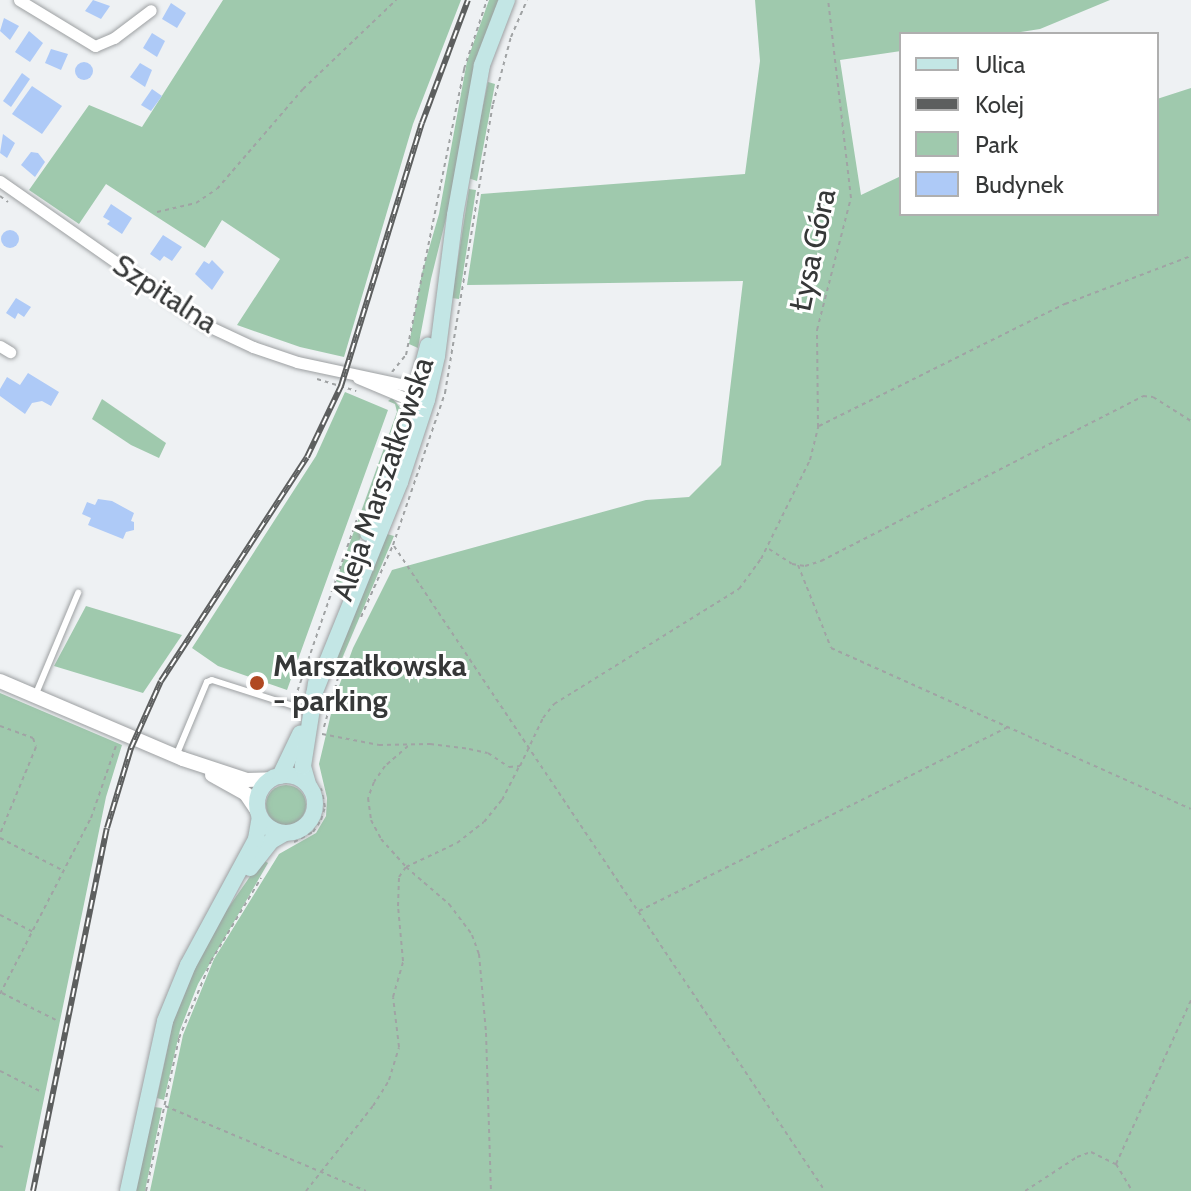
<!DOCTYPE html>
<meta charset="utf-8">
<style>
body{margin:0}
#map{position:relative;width:1191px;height:1191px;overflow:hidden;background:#eef1f3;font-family:Cabin,sans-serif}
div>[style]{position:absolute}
.green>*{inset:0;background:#9fc9ad}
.round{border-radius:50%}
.building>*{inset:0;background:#aecaf7}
.path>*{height:2px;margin-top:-1px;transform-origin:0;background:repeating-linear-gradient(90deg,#a0a3a4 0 4px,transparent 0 8px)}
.roads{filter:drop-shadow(0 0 2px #9da0a2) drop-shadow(0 0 2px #9da0a2)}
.service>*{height:6px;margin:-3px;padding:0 3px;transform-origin:3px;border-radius:3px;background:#fff}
.minor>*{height:11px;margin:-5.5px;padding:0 5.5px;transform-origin:5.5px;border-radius:5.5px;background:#fff}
.tertiary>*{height:14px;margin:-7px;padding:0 7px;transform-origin:7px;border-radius:7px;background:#fff}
.secondary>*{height:16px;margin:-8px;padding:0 8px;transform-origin:8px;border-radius:8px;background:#c3e6e5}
.secondary>.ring{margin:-8px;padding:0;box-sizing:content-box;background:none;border:16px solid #c3e6e5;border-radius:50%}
.rail>*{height:6px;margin-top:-3px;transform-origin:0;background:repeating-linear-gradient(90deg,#fff 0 9px,#5d5f5f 0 18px);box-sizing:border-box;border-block:2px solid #5d5f5f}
.dots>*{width:22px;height:22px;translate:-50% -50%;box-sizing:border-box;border:4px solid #fff;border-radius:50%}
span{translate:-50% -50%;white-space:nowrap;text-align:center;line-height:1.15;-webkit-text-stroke:6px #fff;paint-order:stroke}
.street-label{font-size:30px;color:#363838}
.poi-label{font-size:30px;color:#363838;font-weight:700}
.left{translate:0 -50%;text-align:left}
.legend{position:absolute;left:899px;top:32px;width:260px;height:184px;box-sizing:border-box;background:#fff;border:2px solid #afafaf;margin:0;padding:10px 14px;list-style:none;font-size:24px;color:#363838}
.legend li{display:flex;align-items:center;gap:16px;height:40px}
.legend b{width:40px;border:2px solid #afafaf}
</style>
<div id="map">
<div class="green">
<i style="clip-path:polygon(223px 0,461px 0,413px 124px,344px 357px,300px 347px,237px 325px,280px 259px,222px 220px,205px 248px,106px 184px,79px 224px,29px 190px,89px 105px,142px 127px)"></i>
<i style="clip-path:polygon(489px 0,500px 0,431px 279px,418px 348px,409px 344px,422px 273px,439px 214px,467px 61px)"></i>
<i style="clip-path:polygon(755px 0,1110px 0,1040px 29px,1009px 34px,901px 34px,901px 51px,840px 60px,861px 195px,901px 176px,901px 214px,1157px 214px,1157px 99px,1191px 88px,1191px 1191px,150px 1191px,183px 1035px,214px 959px,279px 854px,316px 833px,326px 816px,327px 798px,319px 764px,335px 697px,353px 648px,392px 570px,646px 500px,689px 497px,721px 465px,743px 281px,467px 285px,481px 194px,745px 174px,760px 61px)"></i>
<i style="clip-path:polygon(488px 82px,495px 84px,477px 181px,468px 178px)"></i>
<i style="clip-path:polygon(469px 189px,476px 190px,459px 299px,452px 298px)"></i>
<i style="clip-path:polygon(345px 392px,388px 410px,287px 690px,218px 666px,192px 648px,316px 456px)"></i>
<i style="clip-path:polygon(392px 398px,404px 412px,392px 459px,342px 584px,336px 581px,397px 412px,395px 404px,388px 401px)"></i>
<i style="clip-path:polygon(102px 399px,166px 443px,159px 458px,131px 445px,92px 419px)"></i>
<i style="clip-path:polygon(387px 534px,394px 536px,341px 661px,332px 658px)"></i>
<i style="clip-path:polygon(86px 606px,182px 635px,143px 693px,54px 666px)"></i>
<i style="clip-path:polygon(0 693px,122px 745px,106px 797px,25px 1191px,0 1191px)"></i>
<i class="round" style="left:266px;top:785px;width:40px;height:40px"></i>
<i style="clip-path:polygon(262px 859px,268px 863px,198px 984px,180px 1030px,164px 1100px,157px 1098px,173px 1022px,188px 980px,224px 914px)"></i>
<i style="clip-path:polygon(154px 1107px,162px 1108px,145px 1191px,135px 1191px)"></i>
</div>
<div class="building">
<i style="clip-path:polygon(93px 0,110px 6px,101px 19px,85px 11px)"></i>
<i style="clip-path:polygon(171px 3px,186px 13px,177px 28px,162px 19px)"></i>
<i style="clip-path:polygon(4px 18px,19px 26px,10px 40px,0 31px)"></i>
<i style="clip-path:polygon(29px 31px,43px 43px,30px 62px,15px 52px)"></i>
<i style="clip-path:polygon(152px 33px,165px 41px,157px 57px,143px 48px)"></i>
<i style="clip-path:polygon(51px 49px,68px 54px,61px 70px,45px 63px)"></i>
<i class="round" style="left:75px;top:62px;width:18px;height:18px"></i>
<i style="clip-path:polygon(140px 63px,152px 70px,145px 87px,130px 77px)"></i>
<i style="clip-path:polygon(22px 73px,30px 79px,11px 107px,3px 101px)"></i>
<i style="clip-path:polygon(32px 86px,62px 106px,42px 134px,12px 114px)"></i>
<i style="clip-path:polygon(152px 89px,162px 96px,151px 111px,141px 105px)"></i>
<i style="clip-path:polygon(3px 134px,15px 143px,7px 158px,0 153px)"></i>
<i style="clip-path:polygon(31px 152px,38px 153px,45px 162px,35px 177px,21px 165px)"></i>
<i style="clip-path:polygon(111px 204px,132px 218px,122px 234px,107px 224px,110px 221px,103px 217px)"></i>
<i class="round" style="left:1px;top:230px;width:18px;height:18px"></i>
<i style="clip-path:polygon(163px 235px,182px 247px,172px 261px,164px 256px,160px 261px,150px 254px)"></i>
<i style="clip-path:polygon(212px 260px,224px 272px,212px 290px,195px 274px,204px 261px,209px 264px)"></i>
<i style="clip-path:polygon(16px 298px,31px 307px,24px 317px,18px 313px,15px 319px,6px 313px)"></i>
<i style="clip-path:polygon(28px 373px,59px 392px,51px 406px,42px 401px,32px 403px,25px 414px,0 396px,0 389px,7px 377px,20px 385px)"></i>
<i style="clip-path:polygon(98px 499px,112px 501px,134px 513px,131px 521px,134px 522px,134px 530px,126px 532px,123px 539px,88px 525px,91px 518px,82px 514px,87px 502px,95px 505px)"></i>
</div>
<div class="path">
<i style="left:0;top:196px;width:10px;rotate:37deg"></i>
<i style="left:157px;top:212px;width:40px;rotate:-13deg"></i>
<i style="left:196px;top:203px;width:25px;rotate:-34deg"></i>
<i style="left:217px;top:189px;width:132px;rotate:-49.3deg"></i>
<i style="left:303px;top:89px;width:129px;rotate:-43.7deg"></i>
<i style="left:392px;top:372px;width:22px;rotate:-51deg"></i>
<i style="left:406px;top:355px;width:292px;rotate:-78.5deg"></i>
<i style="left:464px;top:69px;width:73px;rotate:-71.6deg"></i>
<i style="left:317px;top:379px;width:41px;rotate:17.1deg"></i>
<i style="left:819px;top:426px;width:275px;rotate:-26.4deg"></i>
<i style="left:1065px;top:304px;width:135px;rotate:-20.9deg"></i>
<i style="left:394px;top:546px;width:776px;rotate:56.25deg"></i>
<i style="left:769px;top:549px;width:27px;rotate:33deg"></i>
<i style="left:792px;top:564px;width:13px;rotate:9deg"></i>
<i style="left:805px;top:566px;width:17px;rotate:-17deg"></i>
<i style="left:821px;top:561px;width:362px;rotate:-27.1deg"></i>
<i style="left:1143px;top:396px;width:10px;rotate:6deg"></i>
<i style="left:1153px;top:397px;width:45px;rotate:32.3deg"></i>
<i style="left:798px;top:565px;width:89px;rotate:68.3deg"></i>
<i style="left:831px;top:648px;width:394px;rotate:24.1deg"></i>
<i style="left:361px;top:617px;width:79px;rotate:-66deg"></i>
<i style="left:393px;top:545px;width:161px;rotate:-71.1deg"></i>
<i style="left:445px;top:393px;width:293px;rotate:-80.6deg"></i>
<i style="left:493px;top:104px;width:69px;rotate:-75deg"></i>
<i style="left:511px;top:37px;width:40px;rotate:-66.6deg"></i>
<i style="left:295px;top:698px;width:189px;rotate:-70.9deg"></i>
<i style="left:0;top:726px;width:35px;rotate:20deg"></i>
<i style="left:33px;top:738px;width:9px;rotate:72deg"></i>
<i style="left:36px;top:747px;width:94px;rotate:112.5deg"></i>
<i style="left:324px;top:727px;width:66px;rotate:-74.1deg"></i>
<i style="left:322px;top:734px;width:58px;rotate:10.9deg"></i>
<i style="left:379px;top:745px;width:51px;rotate:-1.1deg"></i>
<i style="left:430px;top:744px;width:39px;rotate:7deg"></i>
<i style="left:469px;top:749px;width:19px;rotate:12deg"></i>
<i style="left:488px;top:753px;width:25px;rotate:34deg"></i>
<i style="left:509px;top:767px;width:11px;rotate:-5deg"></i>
<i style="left:520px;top:766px;width:53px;rotate:-64.4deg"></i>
<i style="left:543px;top:718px;width:18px;rotate:-52deg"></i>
<i style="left:554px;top:704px;width:218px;rotate:-31.9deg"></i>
<i style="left:739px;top:589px;width:37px;rotate:-54deg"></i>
<i style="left:761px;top:559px;width:110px;rotate:-63.7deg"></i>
<i style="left:810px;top:460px;width:34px;rotate:-76deg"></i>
<i style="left:818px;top:427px;width:97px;rotate:-90.6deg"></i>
<i style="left:817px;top:330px;width:136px;rotate:-75.6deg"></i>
<i style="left:851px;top:198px;width:199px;rotate:-96.6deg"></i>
<i style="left:408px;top:746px;width:30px;rotate:139deg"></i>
<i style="left:385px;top:766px;width:19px;rotate:125deg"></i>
<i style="left:374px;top:782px;width:17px;rotate:111deg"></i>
<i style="left:368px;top:798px;width:22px;rotate:82deg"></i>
<i style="left:371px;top:820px;width:21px;rotate:62deg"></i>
<i style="left:381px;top:839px;width:38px;rotate:48deg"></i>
<i style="left:406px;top:867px;width:57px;rotate:40.7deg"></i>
<i style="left:449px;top:904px;width:39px;rotate:53deg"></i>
<i style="left:472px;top:935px;width:20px;rotate:70deg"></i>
<i style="left:479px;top:954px;width:79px;rotate:84.9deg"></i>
<i style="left:486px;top:1033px;width:158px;rotate:88.2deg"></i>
<i style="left:0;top:838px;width:70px;rotate:27.3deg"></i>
<i style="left:294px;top:842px;width:21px;rotate:-28deg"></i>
<i style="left:313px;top:832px;width:14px;rotate:-56deg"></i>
<i style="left:321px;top:820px;width:14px;rotate:-73deg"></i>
<i style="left:325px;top:807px;width:19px;rotate:-102deg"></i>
<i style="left:639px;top:911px;width:412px;rotate:-26.5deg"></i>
<i style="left:0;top:915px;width:36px;rotate:27deg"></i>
<i style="left:2px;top:993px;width:60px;rotate:26.6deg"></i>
<i style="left:0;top:994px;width:198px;rotate:-62.7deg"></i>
<i style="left:91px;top:818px;width:76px;rotate:-70.9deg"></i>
<i style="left:0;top:1071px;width:47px;rotate:26.6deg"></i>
<i style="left:165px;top:1106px;width:218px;rotate:22.9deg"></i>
<i style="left:0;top:1146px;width:3px;rotate:18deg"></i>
<i style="left:1116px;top:1164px;width:180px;rotate:-65.4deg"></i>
<i style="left:146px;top:1191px;width:157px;rotate:-77.8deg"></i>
<i style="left:179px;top:1038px;width:83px;rotate:-67.4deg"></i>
<i style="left:211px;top:961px;width:97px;rotate:-58.9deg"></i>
<i style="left:306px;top:1191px;width:108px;rotate:-51.8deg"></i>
<i style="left:373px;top:1106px;width:31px;rotate:-58deg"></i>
<i style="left:389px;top:1080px;width:34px;rotate:-73deg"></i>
<i style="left:399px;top:1047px;width:50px;rotate:-96.8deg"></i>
<i style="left:393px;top:997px;width:37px;rotate:-74deg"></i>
<i style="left:403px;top:961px;width:55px;rotate:-95.2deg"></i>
<i style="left:398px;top:906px;width:29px;rotate:-88deg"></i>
<i style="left:399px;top:877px;width:12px;rotate:-55deg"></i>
<i style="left:406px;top:867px;width:56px;rotate:-25.2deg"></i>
<i style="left:457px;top:843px;width:34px;rotate:-38deg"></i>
<i style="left:484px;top:822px;width:28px;rotate:-51deg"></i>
<i style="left:502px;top:800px;width:37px;rotate:-63deg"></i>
<i style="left:1025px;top:1191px;width:62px;rotate:-33.2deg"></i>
<i style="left:1077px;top:1157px;width:15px;rotate:-20deg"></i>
<i style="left:1091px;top:1152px;width:28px;rotate:26deg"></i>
<i style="left:1116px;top:1164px;width:31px;rotate:59deg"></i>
</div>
<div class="roads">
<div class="service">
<i style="left:35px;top:696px;width:112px;rotate:-67.3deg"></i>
<i style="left:176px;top:756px;width:80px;rotate:-67.3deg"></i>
<i style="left:207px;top:682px;width:5px;rotate:-22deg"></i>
<i style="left:212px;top:680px;width:102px;rotate:17.7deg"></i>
</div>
<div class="minor">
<i style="left:19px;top:0;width:89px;rotate:31.2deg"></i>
<i style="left:95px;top:46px;width:21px;rotate:-23deg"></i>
<i style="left:114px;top:38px;width:46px;rotate:-37.1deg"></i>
<i style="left:0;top:181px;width:251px;rotate:35deg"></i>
<i style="left:206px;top:325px;width:52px;rotate:25.1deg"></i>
<i style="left:253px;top:347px;width:46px;rotate:18.8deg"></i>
<i style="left:297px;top:362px;width:130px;rotate:12deg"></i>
<i style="left:0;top:346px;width:12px;rotate:31deg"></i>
<i style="left:358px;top:378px;width:67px;rotate:22.8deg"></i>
</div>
<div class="tertiary">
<i style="left:0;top:681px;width:199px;rotate:23.1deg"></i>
<i style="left:183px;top:759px;width:67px;rotate:18.2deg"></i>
<i style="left:247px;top:780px;width:25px;rotate:-2deg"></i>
<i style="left:212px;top:775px;width:39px;rotate:29deg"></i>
<i style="left:246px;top:794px;width:22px;rotate:56deg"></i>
</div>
<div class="secondary">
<i style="left:368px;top:533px;width:119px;rotate:-70.3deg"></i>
<i style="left:408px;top:421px;width:78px;rotate:-75.1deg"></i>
<i style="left:314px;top:694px;width:229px;rotate:-67.9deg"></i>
<i style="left:400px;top:482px;width:86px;rotate:-71.8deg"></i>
<i style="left:427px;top:400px;width:45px;rotate:-77.2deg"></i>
<i style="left:437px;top:356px;width:142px;rotate:-82.7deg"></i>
<i style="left:455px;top:215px;width:152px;rotate:-79.8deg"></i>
<i style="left:482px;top:65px;width:70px;rotate:-69deg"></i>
<i class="ring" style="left:257px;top:775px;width:42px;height:42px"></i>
<i style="left:280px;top:776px;width:47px;rotate:-64.5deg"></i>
<i style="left:308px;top:784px;width:19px;rotate:-106deg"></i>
<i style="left:303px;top:766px;width:84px;rotate:-81.1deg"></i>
<i style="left:250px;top:868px;width:34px;rotate:-52deg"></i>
<i style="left:271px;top:841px;width:14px;rotate:-30deg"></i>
<i style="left:128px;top:1191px;width:174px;rotate:-77.7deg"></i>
<i style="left:165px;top:1021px;width:61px;rotate:-67.7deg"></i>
<i style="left:188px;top:965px;width:143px;rotate:-61.6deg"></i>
<i style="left:256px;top:839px;width:22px;rotate:-80deg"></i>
</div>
</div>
<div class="rail">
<i style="left:33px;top:1191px;width:370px;rotate:-78.5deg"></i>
<i style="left:107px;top:828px;width:84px;rotate:-73.3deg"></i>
<i style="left:131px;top:748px;width:73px;rotate:-65.9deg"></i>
<i style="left:161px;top:681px;width:267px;rotate:-56.9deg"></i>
<i style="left:307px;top:457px;width:79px;rotate:-64.4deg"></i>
<i style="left:341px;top:386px;width:275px;rotate:-72.9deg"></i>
<i style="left:422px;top:123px;width:131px;rotate:-69.5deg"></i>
</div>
<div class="dots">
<i style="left:257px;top:683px;background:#b04922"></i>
</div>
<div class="street-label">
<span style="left:813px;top:250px;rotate:-78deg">Łysa Góra</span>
<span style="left:165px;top:294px;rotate:33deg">Szpitalna</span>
<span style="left:383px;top:479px;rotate:-71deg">Aleja Marszałkowska</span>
</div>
<div class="poi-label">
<span class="left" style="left:273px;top:683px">Marszałkowska<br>- parking</span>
</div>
<ul class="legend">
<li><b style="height:10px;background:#c3e6e5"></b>Ulica</li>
<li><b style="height:10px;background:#5d5f5f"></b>Kolej</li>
<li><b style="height:22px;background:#9fc9ad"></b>Park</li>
<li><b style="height:22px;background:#aecaf7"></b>Budynek</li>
</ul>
</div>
